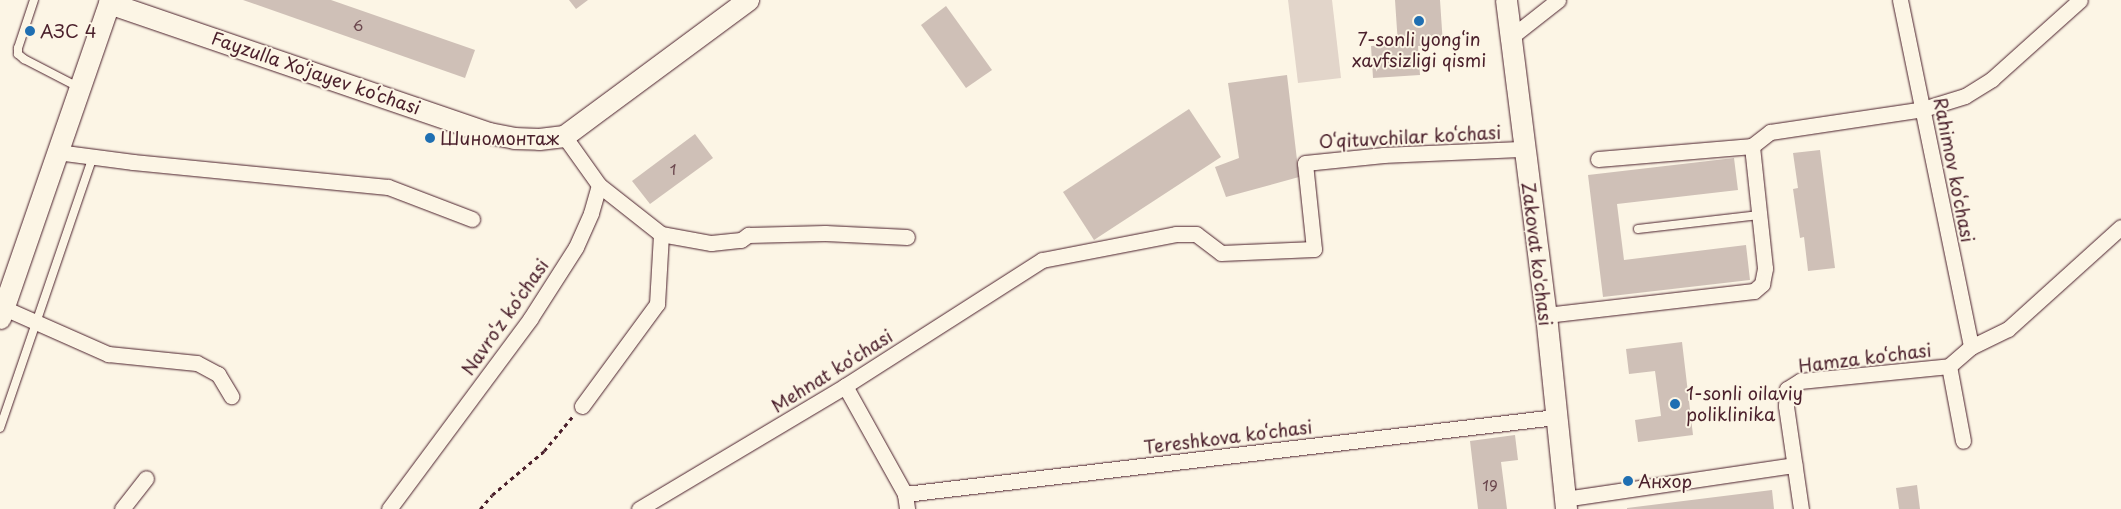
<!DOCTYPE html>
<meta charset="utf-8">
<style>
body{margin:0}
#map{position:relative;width:2121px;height:509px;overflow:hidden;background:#fcf5e5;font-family:"Playpen Sans",sans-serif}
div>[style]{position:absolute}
.green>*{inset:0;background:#e2d5ca}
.building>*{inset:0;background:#cfc0b7}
.path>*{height:2.5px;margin-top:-1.25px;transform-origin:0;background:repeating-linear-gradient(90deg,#4a1f2b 0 4px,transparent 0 8px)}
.roads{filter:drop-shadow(0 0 1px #4a1f2b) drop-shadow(0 0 1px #4a1f2b)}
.service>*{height:8px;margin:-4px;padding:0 4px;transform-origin:4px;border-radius:4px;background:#fcf5e5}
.minor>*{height:15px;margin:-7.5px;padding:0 7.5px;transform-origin:7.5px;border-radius:7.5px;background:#fcf5e5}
.secondary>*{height:21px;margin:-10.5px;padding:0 10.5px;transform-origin:10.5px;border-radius:10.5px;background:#fcf5e5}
.dots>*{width:14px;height:14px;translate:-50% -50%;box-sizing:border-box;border:2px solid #fcf5e5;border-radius:50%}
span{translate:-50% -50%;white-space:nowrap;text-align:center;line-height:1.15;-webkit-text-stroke:4px #fcf5e5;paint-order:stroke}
.number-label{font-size:15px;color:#6b474e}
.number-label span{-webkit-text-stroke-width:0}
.poi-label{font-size:18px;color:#4a1f2b}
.left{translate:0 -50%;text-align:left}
.street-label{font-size:18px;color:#4a1f2b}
</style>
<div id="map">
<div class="green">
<i style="clip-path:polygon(1288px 0,1332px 0,1341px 78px,1298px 83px)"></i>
</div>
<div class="building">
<i style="clip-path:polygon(243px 0,331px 0,475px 50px,465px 78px)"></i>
<i style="clip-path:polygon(569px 0,588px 0,576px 9px)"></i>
<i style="clip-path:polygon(1395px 0,1440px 0,1443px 45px,1418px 46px,1420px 75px,1373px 78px,1371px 46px,1398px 45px)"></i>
<i style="clip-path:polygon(946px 6px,992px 70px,966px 88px,921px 25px)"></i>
<i style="clip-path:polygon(1287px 75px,1299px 177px,1226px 197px,1215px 167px,1239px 158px,1228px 83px)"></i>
<i style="clip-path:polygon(1189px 109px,1221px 157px,1094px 240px,1063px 192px)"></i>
<i style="clip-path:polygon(695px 134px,713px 158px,650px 204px,632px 181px)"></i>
<i style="clip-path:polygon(1820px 150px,1835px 268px,1808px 271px,1804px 237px,1800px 238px,1793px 189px,1798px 188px,1793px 153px)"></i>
<i style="clip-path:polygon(1734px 158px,1738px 190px,1617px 204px,1624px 260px,1746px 245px,1750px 280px,1603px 297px,1588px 175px)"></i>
<i style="clip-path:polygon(1682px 342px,1693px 435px,1638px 442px,1635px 420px,1661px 416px,1655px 371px,1629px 374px,1626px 349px)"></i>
<i style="clip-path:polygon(1515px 435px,1518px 460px,1501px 462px,1507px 509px,1478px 509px,1470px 441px)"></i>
<i style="clip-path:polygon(1917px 485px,1920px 509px,1899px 509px,1896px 488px)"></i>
<i style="clip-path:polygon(1772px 490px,1774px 509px,1627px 509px,1627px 508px)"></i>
</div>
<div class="path">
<i style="left:480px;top:509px;width:18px;rotate:-49deg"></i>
<i style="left:492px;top:495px;width:68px;rotate:-40.2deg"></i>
<i style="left:544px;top:451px;width:44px;rotate:-50.5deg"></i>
</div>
<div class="roads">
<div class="service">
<i style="left:34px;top:0;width:51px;rotate:108.4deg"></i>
<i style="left:18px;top:48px;width:6px;rotate:90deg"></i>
<i style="left:18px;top:54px;width:8px;rotate:40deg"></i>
<i style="left:24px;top:59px;width:61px;rotate:27.4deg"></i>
<i style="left:1638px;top:229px;width:122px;rotate:-6.6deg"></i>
<i style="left:0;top:428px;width:287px;rotate:-71.1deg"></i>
</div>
<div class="minor">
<i style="left:1900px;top:0;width:354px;rotate:78.4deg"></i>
<i style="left:1511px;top:37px;width:60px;rotate:-38.2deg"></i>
<i style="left:57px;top:152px;width:77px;rotate:7.5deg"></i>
<i style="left:133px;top:162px;width:256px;rotate:5.6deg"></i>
<i style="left:388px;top:187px;width:90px;rotate:20.9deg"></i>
<i style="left:1598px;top:159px;width:155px;rotate:-4.8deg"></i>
<i style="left:1752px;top:146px;width:23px;rotate:-38deg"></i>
<i style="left:1770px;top:132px;width:155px;rotate:-8.5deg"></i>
<i style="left:1923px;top:109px;width:44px;rotate:-17.2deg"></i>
<i style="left:1965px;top:96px;width:32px;rotate:-32deg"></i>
<i style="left:1992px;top:79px;width:118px;rotate:-41.9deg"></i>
<i style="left:661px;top:234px;width:51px;rotate:10.2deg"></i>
<i style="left:711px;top:243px;width:30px;rotate:-6deg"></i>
<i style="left:741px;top:240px;width:9px;rotate:-36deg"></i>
<i style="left:748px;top:235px;width:77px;rotate:-1.5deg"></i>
<i style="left:825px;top:233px;width:82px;rotate:2.8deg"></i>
<i style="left:4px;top:308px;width:114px;rotate:23.9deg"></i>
<i style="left:108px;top:354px;width:89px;rotate:5.8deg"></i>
<i style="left:197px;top:363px;width:24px;rotate:28deg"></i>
<i style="left:218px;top:374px;width:26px;rotate:59deg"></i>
<i style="left:1546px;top:315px;width:209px;rotate:-6.6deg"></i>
<i style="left:1754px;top:291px;width:11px;rotate:-41deg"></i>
<i style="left:1762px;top:284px;width:16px;rotate:-79deg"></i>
<i style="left:1765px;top:268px;width:123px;rotate:-96.1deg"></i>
<i style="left:1949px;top:366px;width:76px;rotate:79.4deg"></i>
<i style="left:845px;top:386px;width:124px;rotate:60.9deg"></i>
<i style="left:905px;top:494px;width:15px;rotate:82deg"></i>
<i style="left:582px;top:406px;width:127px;rotate:-53.7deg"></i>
<i style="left:657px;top:304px;width:70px;rotate:-86.7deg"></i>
<i style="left:661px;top:234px;width:79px;rotate:-141.7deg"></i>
<i style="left:905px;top:494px;width:656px;rotate:-6.75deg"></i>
<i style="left:1564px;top:499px;width:233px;rotate:-8.4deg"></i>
<i style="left:122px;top:509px;width:39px;rotate:-52deg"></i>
<i style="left:389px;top:509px;width:237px;rotate:-53.4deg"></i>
<i style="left:530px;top:319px;width:85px;rotate:-57.4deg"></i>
<i style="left:576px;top:247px;width:37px;rotate:-66deg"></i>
<i style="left:591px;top:213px;width:29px;rotate:-74deg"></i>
<i style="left:599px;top:185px;width:60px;rotate:-125.5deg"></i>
<i style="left:639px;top:509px;width:240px;rotate:-30.8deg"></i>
<i style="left:845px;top:386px;width:234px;rotate:-32.6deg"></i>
<i style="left:1042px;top:260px;width:136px;rotate:-11deg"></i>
<i style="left:1176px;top:234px;width:20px"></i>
<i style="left:1196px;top:234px;width:31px;rotate:37deg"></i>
<i style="left:1221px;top:253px;width:93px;rotate:-2.5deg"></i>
<i style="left:1314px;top:249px;width:86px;rotate:-96deg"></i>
<i style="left:1305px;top:163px;width:79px;rotate:-5.8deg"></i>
<i style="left:1384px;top:155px;width:140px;rotate:-2.5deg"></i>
<i style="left:1801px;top:509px;width:104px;rotate:-98.3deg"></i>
<i style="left:1786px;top:406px;width:17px;rotate:-87deg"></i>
<i style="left:1787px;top:389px;width:15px;rotate:-32deg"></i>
<i style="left:1800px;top:381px;width:150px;rotate:-5.7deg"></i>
<i style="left:1949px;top:366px;width:29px;rotate:-41deg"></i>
<i style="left:1971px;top:347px;width:41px;rotate:-25.9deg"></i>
<i style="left:2008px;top:329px;width:152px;rotate:-42.1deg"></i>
</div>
<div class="secondary">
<i style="left:1506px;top:0;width:318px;rotate:82.8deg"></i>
<i style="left:1546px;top:315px;width:195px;rotate:84.1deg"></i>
<i style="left:109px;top:3px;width:402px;rotate:18.9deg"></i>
<i style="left:489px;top:133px;width:25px;rotate:11deg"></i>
<i style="left:514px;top:138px;width:25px;rotate:2deg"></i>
<i style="left:539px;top:139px;width:25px;rotate:-7deg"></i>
<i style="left:564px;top:136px;width:229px;rotate:-36.5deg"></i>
<i style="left:0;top:318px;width:336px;rotate:-70.9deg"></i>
</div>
</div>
<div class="dots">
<i style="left:1419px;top:21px;background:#1f6fb2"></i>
<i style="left:30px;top:31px;background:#1f6fb2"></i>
<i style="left:430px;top:138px;background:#1f6fb2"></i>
<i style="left:1675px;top:404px;background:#1f6fb2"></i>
<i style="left:1628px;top:481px;background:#1f6fb2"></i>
</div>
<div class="number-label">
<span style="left:358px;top:25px">6</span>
<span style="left:673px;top:169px">1</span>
<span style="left:1490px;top:485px">19</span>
</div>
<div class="poi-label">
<span class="left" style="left:40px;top:31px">АЗС 4</span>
<span style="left:1419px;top:50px">7-sonli yong‘in<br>xavfsizligi qismi</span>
<span class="left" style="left:440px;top:138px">Шиномонтаж</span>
<span class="left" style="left:1686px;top:404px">1-sonli oilaviy<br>poliklinika</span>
<span class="left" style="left:1638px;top:481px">Анхор</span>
</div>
<div class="street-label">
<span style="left:316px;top:73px;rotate:19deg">Fayzulla Xo‘jayev ko‘chasi</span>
<span style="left:1410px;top:137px;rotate:-3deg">O‘qituvchilar ko‘chasi</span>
<span style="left:1954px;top:170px;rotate:79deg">Rahimov ko‘chasi</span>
<span style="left:1537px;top:254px;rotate:83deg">Zakovat ko'chasi</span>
<span style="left:505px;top:317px;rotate:-55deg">Navro‘z ko‘chasi</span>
<span style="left:1865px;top:358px;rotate:-7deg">Hamza ko‘chasi</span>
<span style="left:832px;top:371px;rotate:-32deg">Mehnat ko‘chasi</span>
<span style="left:1228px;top:437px;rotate:-7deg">Tereshkova ko‘chasi</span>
</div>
</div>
